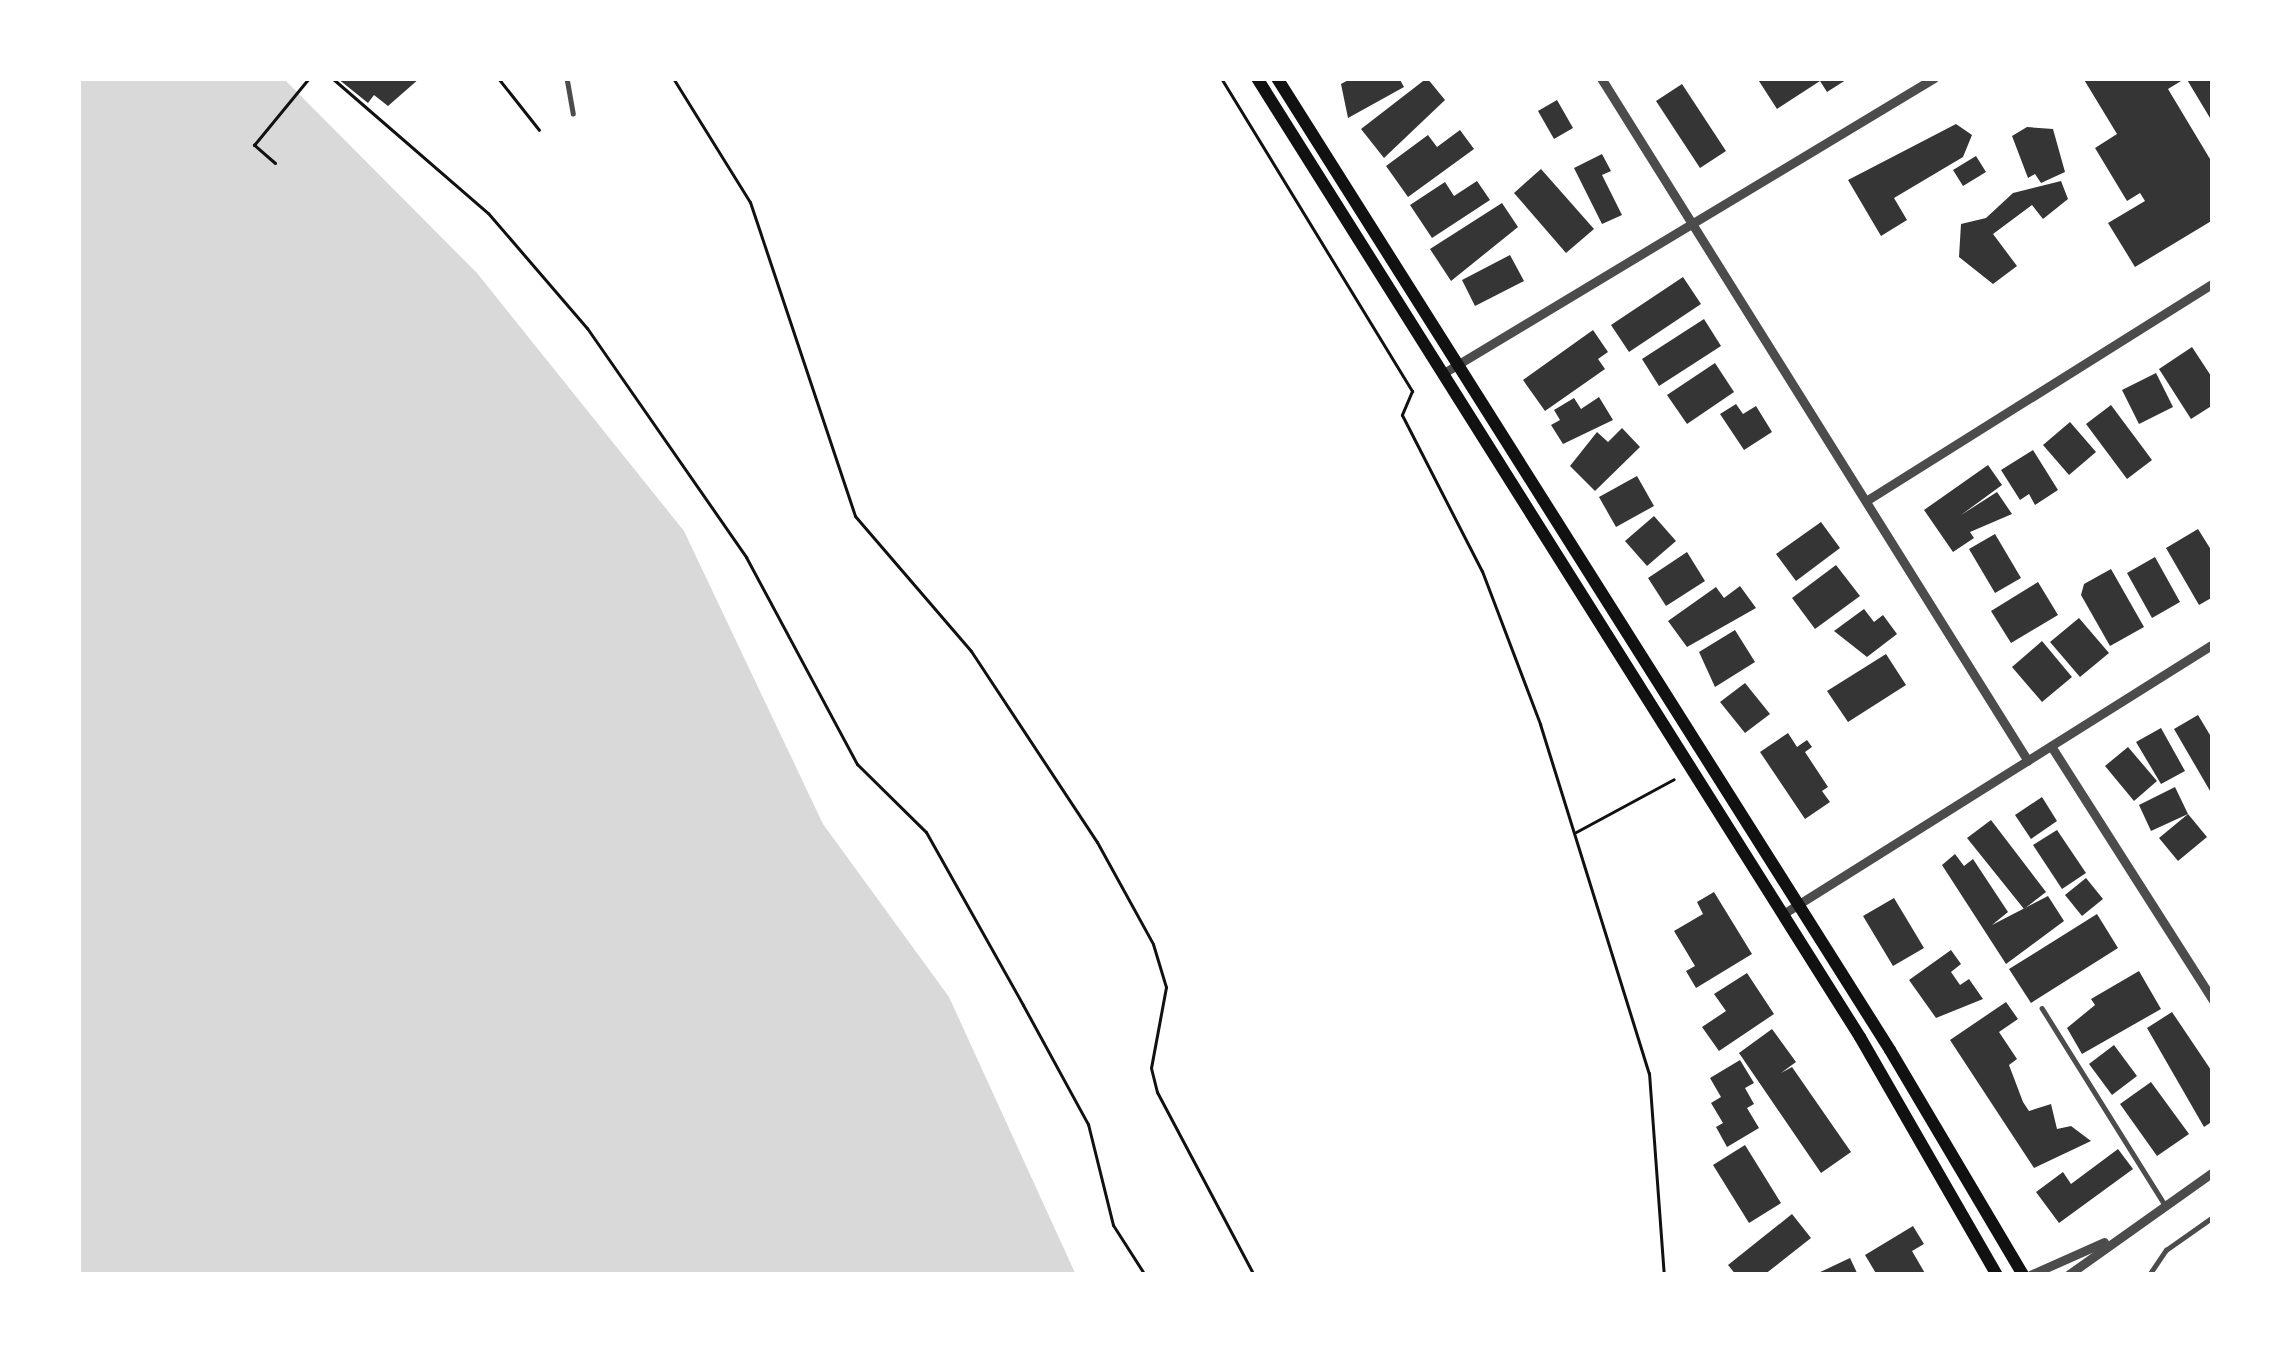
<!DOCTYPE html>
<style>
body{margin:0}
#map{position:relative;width:2291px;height:1353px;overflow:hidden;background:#fff;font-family:"DejaVu Sans",sans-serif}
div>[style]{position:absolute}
.water>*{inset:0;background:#d9d9d9}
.building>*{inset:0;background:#353535}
.path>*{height:3px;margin:-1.5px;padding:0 1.5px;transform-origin:1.5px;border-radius:1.5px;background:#111}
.service>*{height:4.5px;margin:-2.25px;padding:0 2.25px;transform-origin:2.25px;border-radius:2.25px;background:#4c4c4c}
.minor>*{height:9px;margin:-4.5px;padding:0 4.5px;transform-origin:4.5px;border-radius:4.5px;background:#4c4c4c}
.secondary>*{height:12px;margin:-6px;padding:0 6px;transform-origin:6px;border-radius:6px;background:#111}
span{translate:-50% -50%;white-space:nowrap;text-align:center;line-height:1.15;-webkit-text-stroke:9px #fff;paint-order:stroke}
.frame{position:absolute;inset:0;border:81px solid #fff;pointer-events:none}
</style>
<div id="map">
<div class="water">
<i style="clip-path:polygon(78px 78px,283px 78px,477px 273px,684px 531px,823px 824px,949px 997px,1076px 1275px,78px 1275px)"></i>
</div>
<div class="building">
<i style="clip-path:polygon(337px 78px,420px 78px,388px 106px,374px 95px,368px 103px)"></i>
<i style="clip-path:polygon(1352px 78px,1399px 78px,1404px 87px,1348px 118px,1341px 84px)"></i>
<i style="clip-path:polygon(1427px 78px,1445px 100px,1384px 158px,1361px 129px)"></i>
<i style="clip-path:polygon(1757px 78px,1849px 78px,1827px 92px,1820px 81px,1777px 109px)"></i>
<i style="clip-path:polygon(2083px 78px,2213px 78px,2213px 123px,2186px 78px,2168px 89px,2213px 164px,2213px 220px,2135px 267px,2108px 223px,2145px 201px,2140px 193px,2127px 201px,2095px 148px,2117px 134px)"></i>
<i style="clip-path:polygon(1682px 84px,1726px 151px,1700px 168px,1656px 101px)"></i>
<i style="clip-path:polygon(1557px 100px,1573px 128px,1554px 139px,1538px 111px)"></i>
<i style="clip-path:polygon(1956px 124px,1972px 135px,1963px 157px,1894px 198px,1907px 220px,1881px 236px,1848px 180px)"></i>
<i style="clip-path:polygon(2027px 127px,2053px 129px,2065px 172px,2041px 183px,2035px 174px,2028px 178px,2012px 136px)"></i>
<i style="clip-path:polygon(1460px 130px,1474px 149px,1408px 197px,1386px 166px,1428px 135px,1437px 147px)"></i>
<i style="clip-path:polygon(1602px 154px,1611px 171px,1602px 175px,1622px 215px,1602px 224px,1574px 168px)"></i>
<i style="clip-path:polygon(1976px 156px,1986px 172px,1963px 186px,1953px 170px)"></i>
<i style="clip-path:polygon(1541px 169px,1594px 229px,1566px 253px,1514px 193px)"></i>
<i style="clip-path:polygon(1477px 181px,1490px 200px,1432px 238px,1410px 205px,1445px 182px,1454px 196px)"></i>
<i style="clip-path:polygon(2061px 181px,2068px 199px,2043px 219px,2032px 205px,1993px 234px,2017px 266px,1993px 284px,1959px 257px,1961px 224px,1986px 218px,2013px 193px)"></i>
<i style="clip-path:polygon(1502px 203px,1518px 227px,1451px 281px,1430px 249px)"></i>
<i style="clip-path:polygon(1510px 255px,1524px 281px,1475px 306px,1462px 280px)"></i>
<i style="clip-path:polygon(1683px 277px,1701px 304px,1629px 352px,1611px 325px)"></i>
<i style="clip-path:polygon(1704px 319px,1721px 346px,1659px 386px,1642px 359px)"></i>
<i style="clip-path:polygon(1593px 330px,1608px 352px,1598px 359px,1605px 369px,1545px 411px,1523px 380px)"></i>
<i style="clip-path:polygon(2192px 347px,2213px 379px,2213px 405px,2191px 419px,2159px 369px)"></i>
<i style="clip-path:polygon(1715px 363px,1734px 392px,1687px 424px,1667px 395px)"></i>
<i style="clip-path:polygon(2156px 373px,2173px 407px,2139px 424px,2122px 390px)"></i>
<i style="clip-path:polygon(1599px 397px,1613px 420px,1563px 444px,1551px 425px,1560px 420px,1554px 410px,1574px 398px,1581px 409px)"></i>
<i style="clip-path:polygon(1736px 404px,1743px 414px,1756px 406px,1772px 432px,1744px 450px,1720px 414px)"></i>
<i style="clip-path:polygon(2111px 405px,2152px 460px,2127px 479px,2086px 424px)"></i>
<i style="clip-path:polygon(2070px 422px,2096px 452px,2069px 475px,2043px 445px)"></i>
<i style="clip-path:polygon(1622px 428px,1640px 447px,1595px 491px,1570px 466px,1597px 432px,1608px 442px)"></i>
<i style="clip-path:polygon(2033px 450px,2058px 490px,2035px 505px,2029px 494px,2020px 500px,2001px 470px)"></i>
<i style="clip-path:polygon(1988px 465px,2002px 485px,1961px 515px,1997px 492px,2012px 514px,1970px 532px,1974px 538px,1953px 552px,1924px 510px)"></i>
<i style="clip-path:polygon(1637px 476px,1654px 506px,1616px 527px,1599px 497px)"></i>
<i style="clip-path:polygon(1654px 516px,1676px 541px,1647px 566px,1625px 541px)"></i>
<i style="clip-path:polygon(1821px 522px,1840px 548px,1796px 581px,1776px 554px)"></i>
<i style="clip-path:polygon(2198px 529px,2213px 553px,2213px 597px,2199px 605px,2166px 548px)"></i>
<i style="clip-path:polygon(1995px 534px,2021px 578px,1995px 593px,1969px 549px)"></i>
<i style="clip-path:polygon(1687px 552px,1705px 581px,1666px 606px,1648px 578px)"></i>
<i style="clip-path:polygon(2155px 557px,2180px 602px,2152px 618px,2127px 573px)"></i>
<i style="clip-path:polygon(1836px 565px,1860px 596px,1815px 629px,1792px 598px)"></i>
<i style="clip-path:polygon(2111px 569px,2144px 627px,2110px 646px,2081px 595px,2084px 584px)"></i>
<i style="clip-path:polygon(2038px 582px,2058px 615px,2011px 643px,1991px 611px)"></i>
<i style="clip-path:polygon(1740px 586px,1756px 608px,1687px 647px,1668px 621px,1716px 587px,1724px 598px)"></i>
<i style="clip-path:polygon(1864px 609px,1874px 622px,1883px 615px,1897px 634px,1867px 657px,1834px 631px)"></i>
<i style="clip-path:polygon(2079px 618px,2109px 653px,2080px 677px,2050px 642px)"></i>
<i style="clip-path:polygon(1735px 630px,1755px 662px,1715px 687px,1699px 652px)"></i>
<i style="clip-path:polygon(2042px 641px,2072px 677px,2042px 702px,2012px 667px)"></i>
<i style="clip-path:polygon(1886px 654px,1906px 685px,1848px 722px,1827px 691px)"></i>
<i style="clip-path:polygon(1745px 683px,1770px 714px,1745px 733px,1720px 702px)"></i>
<i style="clip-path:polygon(2198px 715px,2213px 740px,2213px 796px,2174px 729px)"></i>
<i style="clip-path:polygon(2161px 728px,2185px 771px,2161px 784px,2136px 742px)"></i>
<i style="clip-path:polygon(1788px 733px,1797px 747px,1807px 740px,1812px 747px,1805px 752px,1828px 787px,1822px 791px,1830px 802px,1805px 819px,1760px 752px)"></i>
<i style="clip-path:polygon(2128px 747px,2157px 781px,2134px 801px,2105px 766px)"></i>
<i style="clip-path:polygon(2175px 787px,2188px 814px,2151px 831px,2139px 805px)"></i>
<i style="clip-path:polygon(2042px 797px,2057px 821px,2031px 839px,2015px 815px)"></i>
<i style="clip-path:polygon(2188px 814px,2207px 837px,2178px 861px,2159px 838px)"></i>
<i style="clip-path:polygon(1991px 820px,2046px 892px,2024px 909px,1967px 838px)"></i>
<i style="clip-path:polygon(2057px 830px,2086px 873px,2062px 889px,2033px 845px)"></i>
<i style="clip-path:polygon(1955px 854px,1964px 866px,1973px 859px,2008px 912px,1992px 925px,2048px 896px,2064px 921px,2006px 964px,1942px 865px)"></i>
<i style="clip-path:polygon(2086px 878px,2103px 899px,2082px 916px,2065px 895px)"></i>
<i style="clip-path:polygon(1714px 892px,1752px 954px,1696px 988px,1686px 971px,1695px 966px,1674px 931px,1703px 914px,1697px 902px)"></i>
<i style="clip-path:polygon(1894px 898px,1924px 948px,1893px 966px,1863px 916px)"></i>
<i style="clip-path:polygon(2097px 914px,2118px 948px,2031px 1003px,2009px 969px)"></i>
<i style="clip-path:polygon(1951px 950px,1961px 964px,1951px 972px,1960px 985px,1969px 979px,1983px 999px,1936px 1018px,1909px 980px)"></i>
<i style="clip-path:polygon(2139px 971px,2161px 1009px,2082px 1054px,2067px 1028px,2095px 1005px,2091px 999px)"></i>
<i style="clip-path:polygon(1747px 973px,1774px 1014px,1719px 1051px,1702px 1027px,1726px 1011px,1714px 994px)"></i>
<i style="clip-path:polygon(2006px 1002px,2018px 1019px,1999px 1032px,2017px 1059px,2009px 1065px,2023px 1102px,2029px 1111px,2051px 1104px,2057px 1129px,2071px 1126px,2091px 1141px,2034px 1168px,1950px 1040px)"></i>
<i style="clip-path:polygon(2172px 1012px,2213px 1073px,2213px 1121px,2204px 1127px,2147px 1028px)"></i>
<i style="clip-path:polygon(1772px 1029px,1796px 1062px,1781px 1073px,1792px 1067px,1851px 1152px,1821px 1173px,1739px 1053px)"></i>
<i style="clip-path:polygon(2114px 1045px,2137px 1076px,2112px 1095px,2089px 1064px)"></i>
<i style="clip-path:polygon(1740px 1060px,1754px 1083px,1745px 1088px,1754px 1104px,1747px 1108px,1759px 1128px,1727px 1147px,1716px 1127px,1723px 1123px,1711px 1103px,1721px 1097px,1710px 1078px)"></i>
<i style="clip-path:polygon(2151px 1082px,2189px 1134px,2157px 1156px,2120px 1104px)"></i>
<i style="clip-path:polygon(1745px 1145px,1781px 1203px,1749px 1223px,1713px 1165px)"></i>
<i style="clip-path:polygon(2118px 1149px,2133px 1169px,2059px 1223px,2036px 1192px,2063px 1172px,2071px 1184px)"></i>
<i style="clip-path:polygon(1792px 1214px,1811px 1238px,1764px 1275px,1736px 1275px,1728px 1265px)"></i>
<i style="clip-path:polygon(1913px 1226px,1924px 1244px,1912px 1251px,1926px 1275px,1877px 1275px,1865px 1255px)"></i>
<i style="clip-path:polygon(1850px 1258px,1858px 1275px,1814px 1275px)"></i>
</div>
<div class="path">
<i style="left:332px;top:78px;width:206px;rotate:40.9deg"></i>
<i style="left:488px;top:213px;width:152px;rotate:49.3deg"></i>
<i style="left:587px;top:328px;width:279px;rotate:55.2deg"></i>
<i style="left:746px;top:557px;width:235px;rotate:61.8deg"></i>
<i style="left:857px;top:764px;width:97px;rotate:44.6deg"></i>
<i style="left:926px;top:832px;width:198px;rotate:60.7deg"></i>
<i style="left:1023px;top:1005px;width:136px;rotate:61.4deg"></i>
<i style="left:1088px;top:1124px;width:104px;rotate:76.1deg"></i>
<i style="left:1113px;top:1225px;width:59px;rotate:57.4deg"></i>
<i style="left:498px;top:78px;width:66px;rotate:51.7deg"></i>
<i style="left:673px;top:78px;width:146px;rotate:58.2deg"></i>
<i style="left:750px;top:202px;width:331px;rotate:71.5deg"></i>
<i style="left:855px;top:516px;width:178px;rotate:49.3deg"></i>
<i style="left:971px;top:651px;width:229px;rotate:56.6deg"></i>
<i style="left:1097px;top:842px;width:116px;rotate:61.2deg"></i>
<i style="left:1153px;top:944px;width:45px;rotate:73.2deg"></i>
<i style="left:1166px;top:987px;width:82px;rotate:100.5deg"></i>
<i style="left:1151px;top:1068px;width:25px;rotate:76deg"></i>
<i style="left:1157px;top:1092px;width:207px;rotate:62.1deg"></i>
<i style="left:1221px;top:78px;width:367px;rotate:58.6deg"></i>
<i style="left:1412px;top:391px;width:26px;rotate:113deg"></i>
<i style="left:1402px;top:415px;width:175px;rotate:62.9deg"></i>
<i style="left:1482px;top:571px;width:164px;rotate:69.2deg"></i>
<i style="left:1540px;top:724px;width:366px;rotate:72.7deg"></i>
<i style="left:1649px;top:1073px;width:203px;rotate:85.8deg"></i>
<i style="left:275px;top:163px;width:28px;rotate:-139deg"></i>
<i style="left:254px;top:145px;width:87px;rotate:-50.6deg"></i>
<i style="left:1576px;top:832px;width:111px;rotate:-28.4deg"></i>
</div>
<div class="service">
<i style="left:567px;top:78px;width:36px;rotate:80deg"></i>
<i style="left:2042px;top:1008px;width:230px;rotate:58deg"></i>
<i style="left:2149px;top:1275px;width:30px;rotate:-56deg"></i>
<i style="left:2166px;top:1250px;width:57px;rotate:-35.1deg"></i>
</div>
<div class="minor">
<i style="left:1601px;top:78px;width:805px;rotate:57.99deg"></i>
<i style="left:1442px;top:374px;width:574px;rotate:-31.03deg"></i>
<i style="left:1869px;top:499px;width:406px;rotate:-32.1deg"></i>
<i style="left:2051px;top:746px;width:301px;rotate:57.5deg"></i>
<i style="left:1783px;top:914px;width:508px;rotate:-32.12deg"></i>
<i style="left:2030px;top:1275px;width:81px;rotate:-24deg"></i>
<i style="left:2068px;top:1275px;width:178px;rotate:-35.4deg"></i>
</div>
<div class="secondary">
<i style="left:1257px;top:78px;width:1133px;rotate:57.84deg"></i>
<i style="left:1860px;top:1037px;width:275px;rotate:60.1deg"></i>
<i style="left:1277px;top:78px;width:1149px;rotate:57.76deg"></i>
<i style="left:1890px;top:1050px;width:261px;rotate:59.4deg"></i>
</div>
<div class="frame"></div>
</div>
